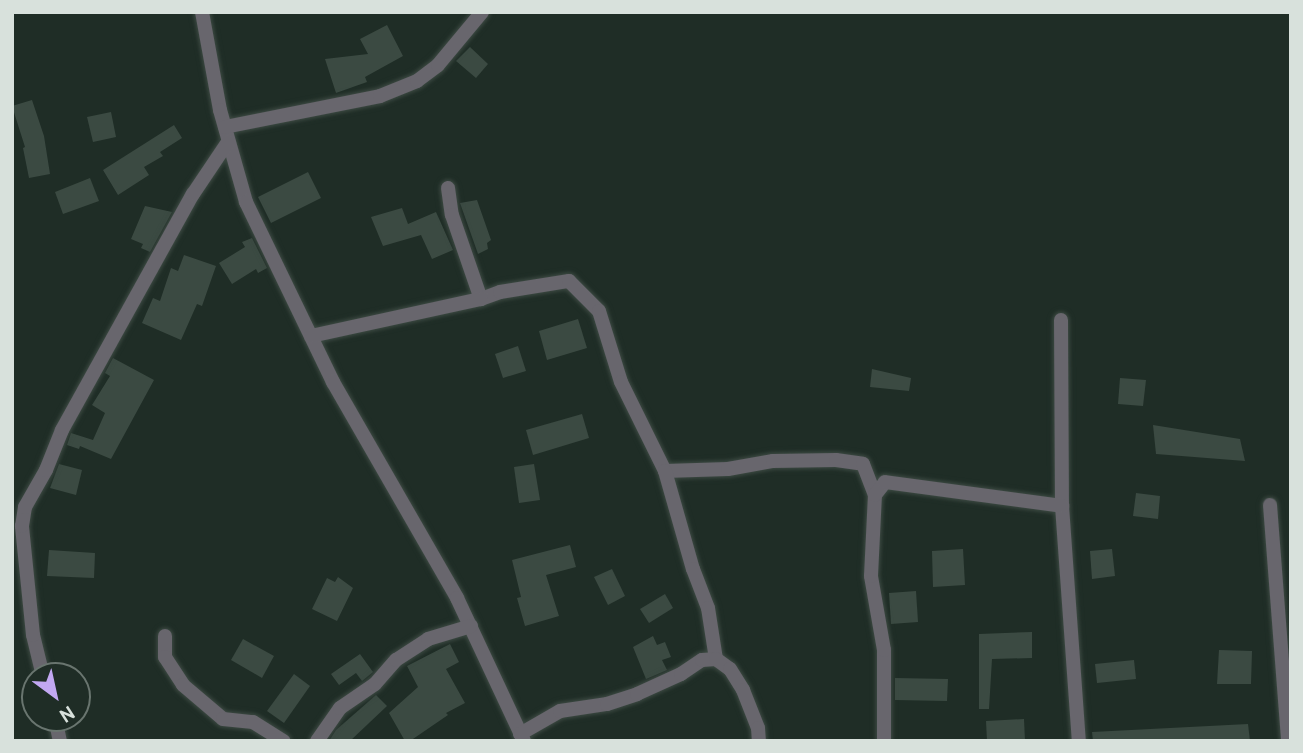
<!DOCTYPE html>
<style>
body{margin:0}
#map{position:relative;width:1303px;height:753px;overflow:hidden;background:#1f2d26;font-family:Overpass,sans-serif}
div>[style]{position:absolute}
.building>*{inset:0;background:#3b4a42}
.roads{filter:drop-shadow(0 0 2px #3d4a43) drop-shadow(0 0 2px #3d4a43)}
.minor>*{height:14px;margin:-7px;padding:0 7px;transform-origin:7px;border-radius:7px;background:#68666d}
span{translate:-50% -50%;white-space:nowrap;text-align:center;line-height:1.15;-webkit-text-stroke:5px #1f2d26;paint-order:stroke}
.frame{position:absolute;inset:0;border:14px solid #d8e1dc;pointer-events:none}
.north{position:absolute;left:21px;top:662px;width:70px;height:70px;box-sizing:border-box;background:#1f2d26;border:2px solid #69756f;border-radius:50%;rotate:147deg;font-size:19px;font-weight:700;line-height:28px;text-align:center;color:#d8e1dc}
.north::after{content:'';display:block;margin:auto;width:24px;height:32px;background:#c2a8f2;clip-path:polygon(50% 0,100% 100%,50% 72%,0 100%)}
</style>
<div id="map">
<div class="building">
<i style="clip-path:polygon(387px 25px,403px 56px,365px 77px,367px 82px,336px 93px,325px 59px,368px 54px,360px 39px)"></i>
<i style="clip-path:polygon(470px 47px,488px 64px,476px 78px,456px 61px)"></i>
<i style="clip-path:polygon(32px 100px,44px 136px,50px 174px,29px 178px,23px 148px,25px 147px,12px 106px)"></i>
<i style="clip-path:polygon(111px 112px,116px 137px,93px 142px,87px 117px)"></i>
<i style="clip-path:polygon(174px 125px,182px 138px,160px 152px,163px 156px,144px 167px,149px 175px,118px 195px,103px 170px)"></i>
<i style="clip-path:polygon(308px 172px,321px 198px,271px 223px,258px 197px)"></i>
<i style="clip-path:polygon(90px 178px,99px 201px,63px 214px,55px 192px)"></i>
<i style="clip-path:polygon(477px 200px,491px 240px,487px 243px,488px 249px,478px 254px,460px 203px)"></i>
<i style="clip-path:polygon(145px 206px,172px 212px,150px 252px,141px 248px,143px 244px,131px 239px)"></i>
<i style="clip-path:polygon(402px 208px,408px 224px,436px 212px,453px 250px,432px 259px,421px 235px,383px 246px,371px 217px)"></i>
<i style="clip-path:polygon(252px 238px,267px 268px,258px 273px,256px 269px,232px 284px,219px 263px,245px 247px,242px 242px)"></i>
<i style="clip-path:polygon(184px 255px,216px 266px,202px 306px,197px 304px,181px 340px,142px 323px,153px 298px,160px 301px,171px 268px,178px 271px)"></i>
<i style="clip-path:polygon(578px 319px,587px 348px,547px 360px,539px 331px)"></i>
<i style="clip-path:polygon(518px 346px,526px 371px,503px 378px,495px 354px)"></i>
<i style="clip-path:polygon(113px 358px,154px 380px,111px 459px,80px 446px,79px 449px,67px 445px,71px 433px,93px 440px,105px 413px,92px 405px,110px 376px,105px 373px)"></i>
<i style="clip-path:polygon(872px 369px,911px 378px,909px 391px,870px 387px)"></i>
<i style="clip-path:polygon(1120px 378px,1146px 380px,1143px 406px,1118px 404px)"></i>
<i style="clip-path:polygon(582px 414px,589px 438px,533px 455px,526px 430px)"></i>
<i style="clip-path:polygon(1153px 425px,1240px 439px,1245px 461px,1156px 454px)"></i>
<i style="clip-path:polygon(59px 464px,82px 470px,76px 495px,50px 488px)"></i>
<i style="clip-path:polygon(534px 464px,540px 500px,519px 503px,514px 467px)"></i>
<i style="clip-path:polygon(1136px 493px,1160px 496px,1158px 519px,1133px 516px)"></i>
<i style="clip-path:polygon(570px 545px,576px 567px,546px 575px,559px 616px,525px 626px,517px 598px,521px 597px,512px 560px)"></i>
<i style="clip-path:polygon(963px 549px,965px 585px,933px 587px,932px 551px)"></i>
<i style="clip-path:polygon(1112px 549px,1115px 576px,1092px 579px,1090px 551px)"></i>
<i style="clip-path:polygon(49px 550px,95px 553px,94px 578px,47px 576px)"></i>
<i style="clip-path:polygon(612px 569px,625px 596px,608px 605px,594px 577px)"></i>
<i style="clip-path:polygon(338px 577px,353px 588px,337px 621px,312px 609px,327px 578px,335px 582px)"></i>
<i style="clip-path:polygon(916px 591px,918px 622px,891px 624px,889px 593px)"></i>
<i style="clip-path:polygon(665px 594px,673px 608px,649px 623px,640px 609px)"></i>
<i style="clip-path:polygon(1032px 632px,1032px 658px,992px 659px,989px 709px,979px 709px,979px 634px)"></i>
<i style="clip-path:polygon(653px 636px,657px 645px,665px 642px,671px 657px,662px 660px,667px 670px,646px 679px,633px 647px)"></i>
<i style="clip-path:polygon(243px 639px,274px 656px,262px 678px,231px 660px)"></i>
<i style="clip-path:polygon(450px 644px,459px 662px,446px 669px,465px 703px,446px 713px,448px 715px,410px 741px,405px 741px,389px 713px,418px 687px,407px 666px)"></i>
<i style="clip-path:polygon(1219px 650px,1252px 651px,1251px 684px,1217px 684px)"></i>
<i style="clip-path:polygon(360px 654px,373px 672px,362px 681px,356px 673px,339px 685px,331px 674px)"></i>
<i style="clip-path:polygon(1134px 660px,1136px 679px,1097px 683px,1095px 664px)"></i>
<i style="clip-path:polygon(294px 674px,310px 686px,284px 723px,267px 711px)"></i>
<i style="clip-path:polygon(895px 678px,948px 679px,947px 701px,895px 700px)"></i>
<i style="clip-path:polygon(376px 695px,387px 706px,350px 741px,329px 741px,336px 730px)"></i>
<i style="clip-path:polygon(1024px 719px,1025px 741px,987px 741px,986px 721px)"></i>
<i style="clip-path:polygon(1248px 724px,1250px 741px,1093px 741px,1092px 732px)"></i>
</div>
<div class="roads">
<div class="minor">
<i style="left:202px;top:12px;width:100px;rotate:79.6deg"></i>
<i style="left:220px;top:110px;width:96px;rotate:74.2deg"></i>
<i style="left:246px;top:202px;width:200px;rotate:64.2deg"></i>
<i style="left:333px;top:382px;width:249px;rotate:60.1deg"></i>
<i style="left:457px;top:598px;width:158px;rotate:64.9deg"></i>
<i style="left:225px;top:127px;width:158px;rotate:-11.3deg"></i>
<i style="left:380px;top:96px;width:40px;rotate:-22deg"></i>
<i style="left:417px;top:81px;width:26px;rotate:-37deg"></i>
<i style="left:438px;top:65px;width:69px;rotate:-50.3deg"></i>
<i style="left:448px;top:188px;width:27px;rotate:82deg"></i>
<i style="left:452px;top:215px;width:89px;rotate:71deg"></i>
<i style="left:481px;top:299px;width:20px;rotate:-20deg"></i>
<i style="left:500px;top:292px;width:70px;rotate:-9.1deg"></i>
<i style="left:569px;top:281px;width:42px;rotate:45deg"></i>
<i style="left:599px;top:311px;width:74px;rotate:72.8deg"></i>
<i style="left:621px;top:382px;width:99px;rotate:63.7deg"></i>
<i style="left:665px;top:471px;width:63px;rotate:-1.8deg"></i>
<i style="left:728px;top:469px;width:46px;rotate:-10.1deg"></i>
<i style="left:773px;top:461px;width:63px;rotate:-0.9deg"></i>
<i style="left:836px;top:460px;width:27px;rotate:8deg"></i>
<i style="left:863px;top:464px;width:33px;rotate:69deg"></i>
<i style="left:1061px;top:320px;width:186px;rotate:89.7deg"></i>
<i style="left:1062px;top:506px;width:236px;rotate:85.9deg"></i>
<i style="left:311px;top:336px;width:174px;rotate:-12.3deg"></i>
<i style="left:665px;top:471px;width:102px;rotate:74.1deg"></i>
<i style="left:693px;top:569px;width:42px;rotate:69deg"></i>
<i style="left:708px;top:608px;width:52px;rotate:81.1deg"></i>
<i style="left:1270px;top:505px;width:237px;rotate:85.6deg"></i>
<i style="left:165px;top:636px;width:21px;rotate:90deg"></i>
<i style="left:165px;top:657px;width:33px;rotate:57deg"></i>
<i style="left:183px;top:685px;width:52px;rotate:40.4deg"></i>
<i style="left:223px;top:719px;width:30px;rotate:6deg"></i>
<i style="left:253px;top:722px;width:36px;rotate:32deg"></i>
<i style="left:43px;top:676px;width:42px;rotate:-103.7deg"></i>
<i style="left:33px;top:635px;width:110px;rotate:-95.8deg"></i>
<i style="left:22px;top:526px;width:19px;rotate:-81deg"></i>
<i style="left:25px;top:507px;width:43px;rotate:-60.4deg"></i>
<i style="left:46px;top:470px;width:43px;rotate:-68.2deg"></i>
<i style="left:62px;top:430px;width:270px;rotate:-61deg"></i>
<i style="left:193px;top:194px;width:63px;rotate:-56.1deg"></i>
<i style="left:55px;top:718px;width:24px;rotate:78deg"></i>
<i style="left:520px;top:734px;width:46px;rotate:-29.9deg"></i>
<i style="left:560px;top:711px;width:48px;rotate:-8.5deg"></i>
<i style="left:607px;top:704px;width:32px;rotate:-18deg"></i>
<i style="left:637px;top:694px;width:48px;rotate:-24.4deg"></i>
<i style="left:681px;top:674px;width:25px;rotate:-34deg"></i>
<i style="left:702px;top:660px;width:14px;rotate:-4deg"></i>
<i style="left:716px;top:659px;width:17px;rotate:36deg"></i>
<i style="left:730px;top:669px;width:25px;rotate:58deg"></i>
<i style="left:743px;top:690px;width:41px;rotate:68.5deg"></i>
<i style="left:758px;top:728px;width:13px;rotate:86deg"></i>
<i style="left:317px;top:741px;width:40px;rotate:-55.1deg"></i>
<i style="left:340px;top:708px;width:42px;rotate:-34.4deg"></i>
<i style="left:375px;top:684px;width:32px;rotate:-49deg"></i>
<i style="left:396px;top:660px;width:38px;rotate:-33deg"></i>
<i style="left:428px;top:639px;width:45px;rotate:-16.8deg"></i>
<i style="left:884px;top:741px;width:91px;rotate:-90deg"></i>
<i style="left:884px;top:650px;width:75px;rotate:-100deg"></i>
<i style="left:871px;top:576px;width:81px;rotate:-87.2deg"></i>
<i style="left:875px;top:495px;width:16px;rotate:-52deg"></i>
<i style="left:885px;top:482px;width:179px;rotate:7.7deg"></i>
</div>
</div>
<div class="frame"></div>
<div class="north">N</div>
</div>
